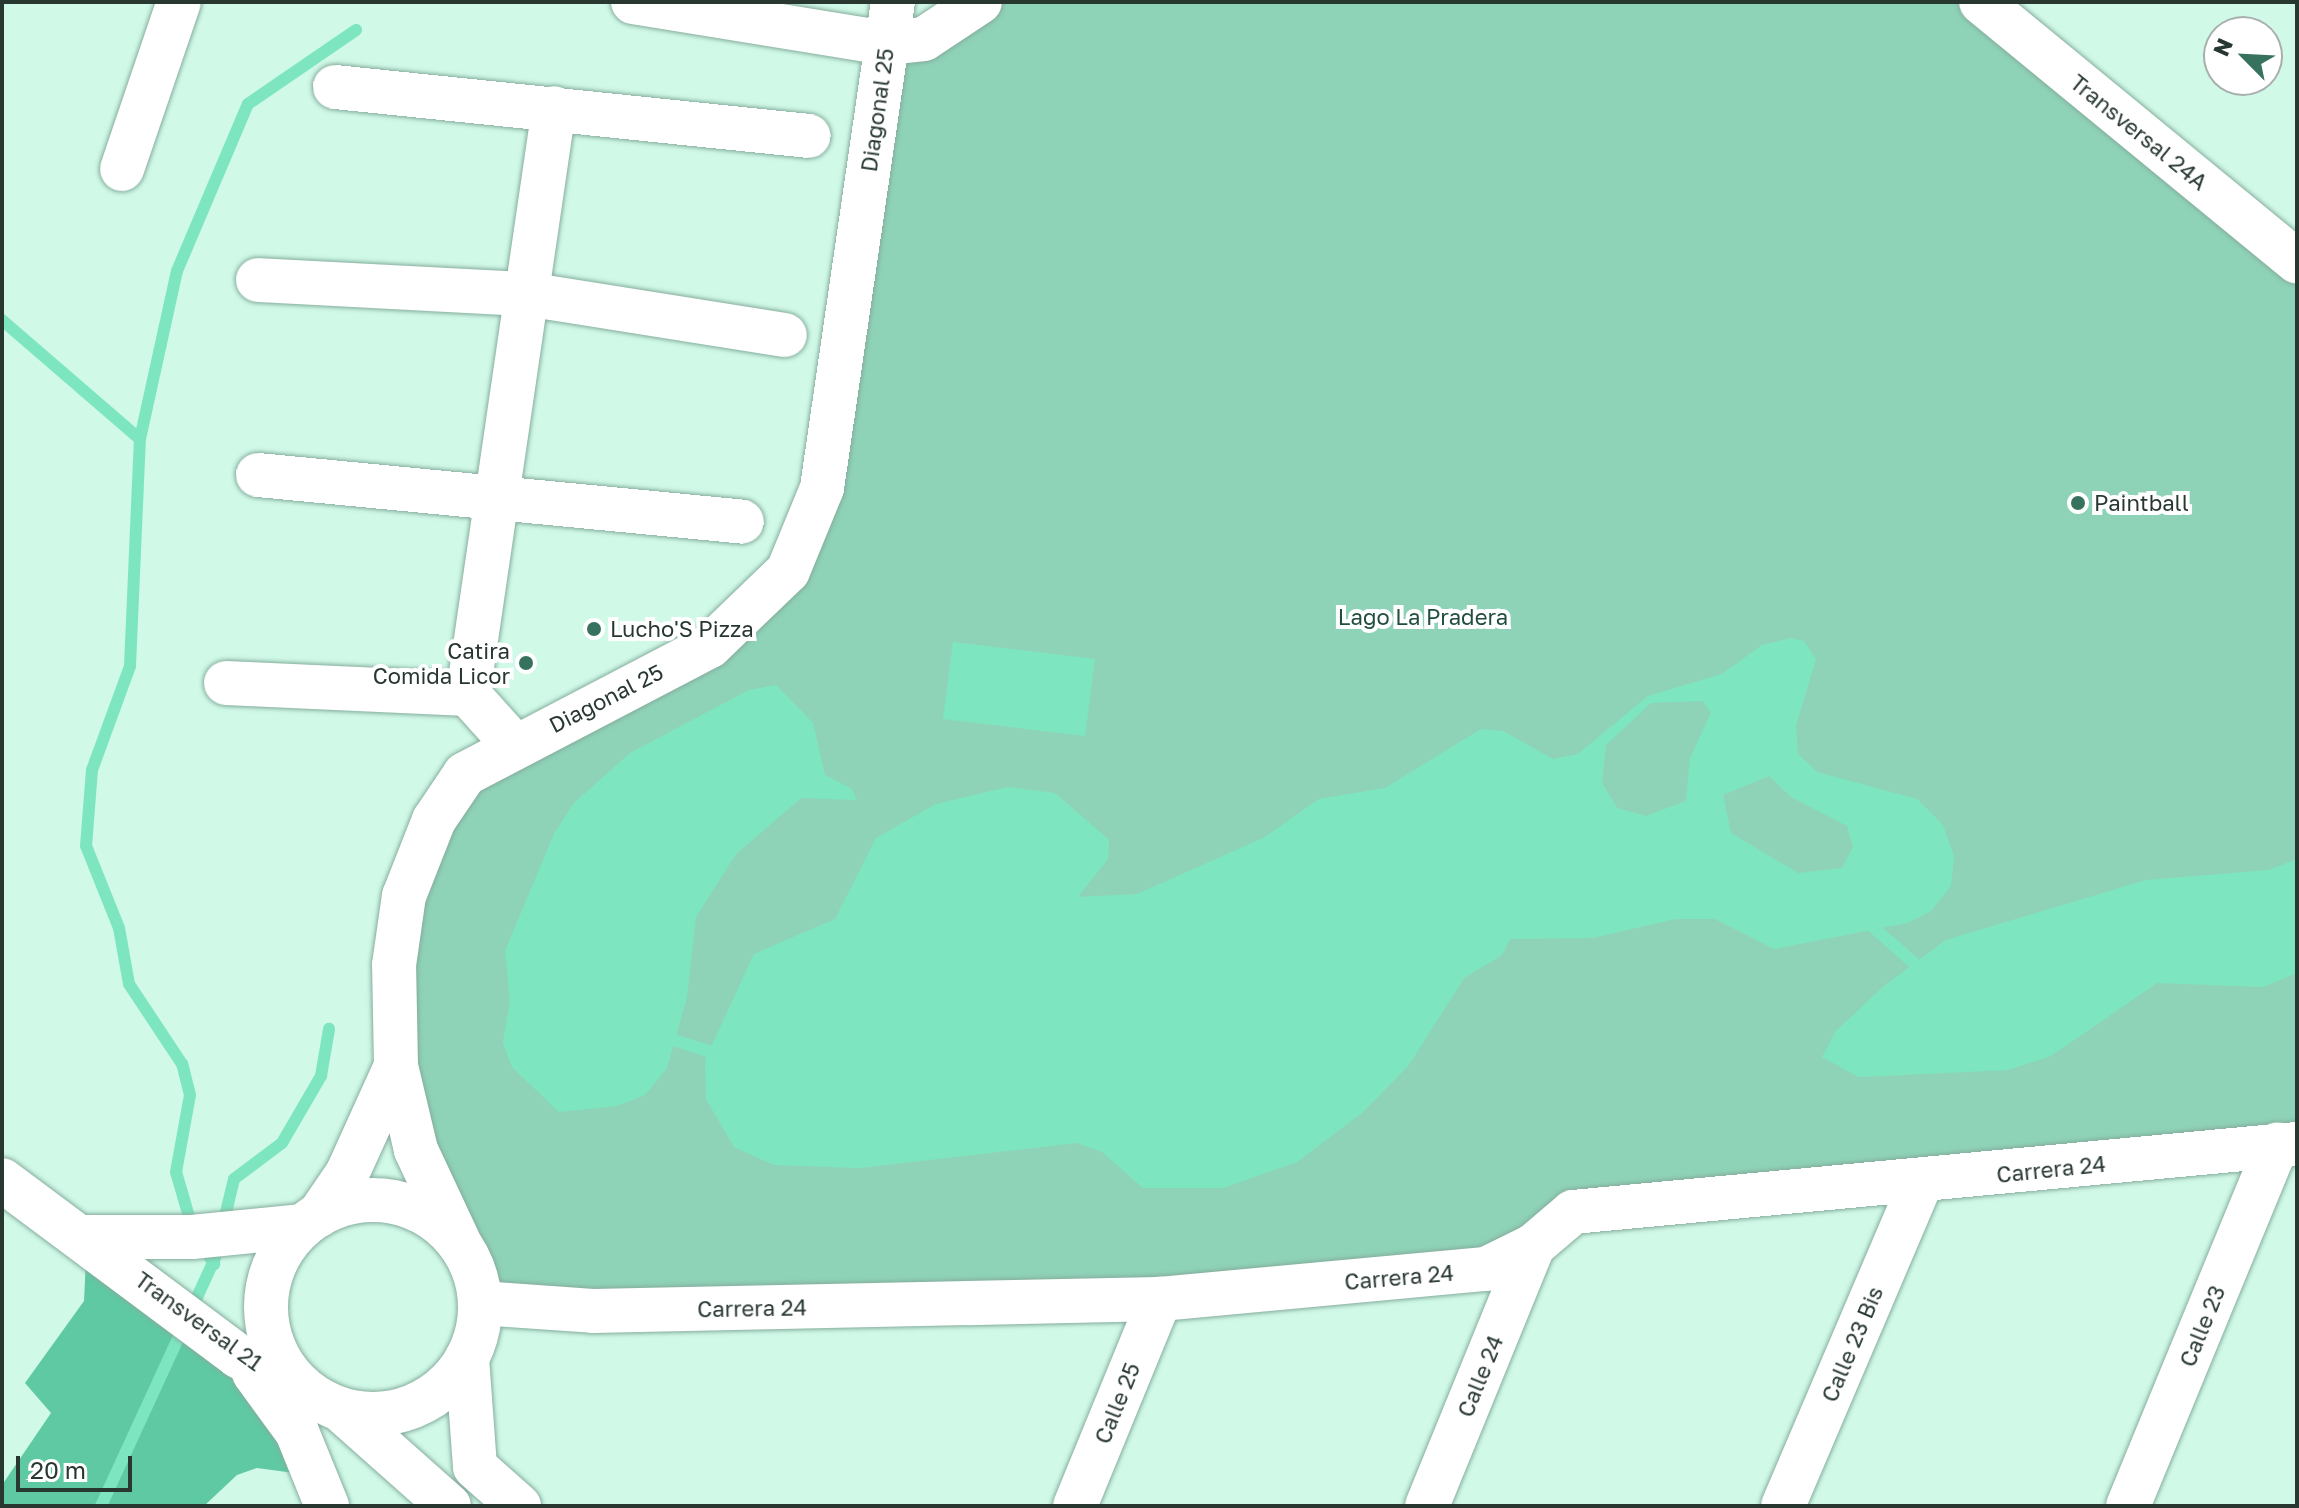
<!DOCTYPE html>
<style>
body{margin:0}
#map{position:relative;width:2299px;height:1508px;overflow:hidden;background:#d0f9e8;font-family:"Golos Text",sans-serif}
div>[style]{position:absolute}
.green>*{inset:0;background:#8ed3b8}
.forest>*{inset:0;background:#5fc9a4}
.water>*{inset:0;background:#7de6c0}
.stream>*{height:12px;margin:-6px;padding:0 6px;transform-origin:6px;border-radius:6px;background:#7de6c0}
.roads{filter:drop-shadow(0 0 2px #86ad9d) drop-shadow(0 0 2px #86ad9d)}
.minor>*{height:44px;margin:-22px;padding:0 22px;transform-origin:22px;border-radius:22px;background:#fff}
.minor>.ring{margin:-22px;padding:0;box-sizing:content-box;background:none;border:44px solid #fff;border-radius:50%}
.dots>*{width:22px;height:22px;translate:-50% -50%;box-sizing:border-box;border:4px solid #fff;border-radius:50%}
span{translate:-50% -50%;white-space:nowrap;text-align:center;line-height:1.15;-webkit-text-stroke:8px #fff;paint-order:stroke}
.street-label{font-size:22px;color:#283831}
.poi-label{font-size:22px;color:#283831}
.left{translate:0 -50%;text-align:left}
.right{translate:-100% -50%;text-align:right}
.park-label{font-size:22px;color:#214e3e}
.frame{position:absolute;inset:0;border:4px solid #283831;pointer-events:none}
.north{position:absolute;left:2203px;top:16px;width:80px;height:80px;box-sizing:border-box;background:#fff;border:2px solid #a9afad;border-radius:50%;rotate:294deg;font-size:22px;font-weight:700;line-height:32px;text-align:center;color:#283831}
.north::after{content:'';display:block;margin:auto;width:28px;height:36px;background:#36725d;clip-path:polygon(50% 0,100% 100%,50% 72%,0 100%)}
.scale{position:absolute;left:16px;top:1456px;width:116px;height:36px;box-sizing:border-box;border:4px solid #283831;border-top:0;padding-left:10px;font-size:24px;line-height:28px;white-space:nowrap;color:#283831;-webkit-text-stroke:6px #fff;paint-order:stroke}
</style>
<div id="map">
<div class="green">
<i style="clip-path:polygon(980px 2px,1981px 2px,2297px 262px,2297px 1144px,1574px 1212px,1486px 1269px,480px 1303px,475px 1273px,416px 1150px,404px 896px,513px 744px,788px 571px,886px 43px)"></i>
</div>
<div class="forest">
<i style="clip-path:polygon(87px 1237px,234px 1352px,294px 1473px,257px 1468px,237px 1475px,204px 1506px,2px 1506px,2px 1485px,51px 1413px,25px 1383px,84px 1301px)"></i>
</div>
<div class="water">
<i style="clip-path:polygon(evenodd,1791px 638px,1804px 641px,1816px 659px,1796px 726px,1798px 754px,1817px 772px,1917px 799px,1943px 825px,1954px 857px,1951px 886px,1930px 912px,1907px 923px,1774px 949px,1715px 919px,1676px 919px,1592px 938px,1510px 939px,1502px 955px,1464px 978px,1409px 1065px,1363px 1112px,1297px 1162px,1223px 1188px,1143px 1188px,1102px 1152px,1077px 1143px,860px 1168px,774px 1165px,734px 1147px,706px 1099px,705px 1060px,754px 954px,835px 919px,876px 838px,936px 804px,1008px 787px,1055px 793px,1109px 840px,1108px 859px,1078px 897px,1137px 894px,1263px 838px,1319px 799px,1385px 788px,1481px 729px,1503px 731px,1553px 759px,1578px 754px,1648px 696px,1722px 674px,1762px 645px,1791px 638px,1703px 701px,1711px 713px,1690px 758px,1686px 801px,1646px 816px,1617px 808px,1602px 783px,1606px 745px,1651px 703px,1703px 701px,1791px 638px,1769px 776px,1791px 797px,1847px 826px,1853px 847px,1842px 868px,1798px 873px,1731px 833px,1723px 795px,1769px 776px)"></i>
<i style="clip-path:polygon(953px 642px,1095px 659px,1085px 736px,943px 719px)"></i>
<i style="clip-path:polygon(776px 685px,813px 723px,825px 775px,852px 789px,857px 800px,801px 798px,736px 854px,696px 917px,687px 997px,667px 1068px,645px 1095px,617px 1106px,559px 1112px,512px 1067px,503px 1043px,510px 1000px,505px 951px,554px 834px,574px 803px,630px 753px,749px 690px)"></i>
<i style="clip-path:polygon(2297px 859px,2297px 973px,2263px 987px,2157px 983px,2051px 1056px,2008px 1070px,1859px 1077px,1822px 1057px,1836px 1031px,1884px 986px,1946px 940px,2146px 880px,2269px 870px)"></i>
</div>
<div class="stream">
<i style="left:2px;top:320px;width:182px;rotate:40.8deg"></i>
<i style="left:1865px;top:920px;width:77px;rotate:41.3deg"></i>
<i style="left:661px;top:1036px;width:66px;rotate:17.6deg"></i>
<i style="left:223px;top:1225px;width:47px;rotate:-76.6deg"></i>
<i style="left:234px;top:1179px;width:60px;rotate:-36.9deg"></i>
<i style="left:282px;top:1143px;width:78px;rotate:-59.8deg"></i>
<i style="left:321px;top:1076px;width:48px;rotate:-80.3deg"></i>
<i style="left:192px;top:1227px;width:57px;rotate:-106.2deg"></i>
<i style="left:176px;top:1172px;width:78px;rotate:-79.7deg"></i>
<i style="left:190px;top:1095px;width:32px;rotate:-104deg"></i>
<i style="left:182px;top:1064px;width:96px;rotate:-123.5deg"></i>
<i style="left:129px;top:984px;width:57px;rotate:-100.1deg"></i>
<i style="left:119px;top:928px;width:88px;rotate:-111.9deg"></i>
<i style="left:86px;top:846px;width:76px;rotate:-85.5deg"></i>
<i style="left:92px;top:770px;width:111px;rotate:-69.9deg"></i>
<i style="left:130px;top:666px;width:227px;rotate:-87.5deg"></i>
<i style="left:140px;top:439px;width:172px;rotate:-77.6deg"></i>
<i style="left:177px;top:271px;width:181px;rotate:-67deg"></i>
<i style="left:248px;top:104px;width:131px;rotate:-34.4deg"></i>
<i style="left:201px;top:1243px;width:25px;rotate:58deg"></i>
<i style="left:101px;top:1506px;width:273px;rotate:-65.3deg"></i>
</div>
<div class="roads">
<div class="minor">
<i style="left:633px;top:2px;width:256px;rotate:9.2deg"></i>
<i style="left:886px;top:43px;width:38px;rotate:-6deg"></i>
<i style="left:924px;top:39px;width:67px;rotate:-33.5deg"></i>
<i style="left:1981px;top:2px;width:409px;rotate:39.4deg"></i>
<i style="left:335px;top:87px;width:476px;rotate:5.9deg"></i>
<i style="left:122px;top:169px;width:176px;rotate:-71.2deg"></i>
<i style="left:258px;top:280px;width:268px;rotate:3deg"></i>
<i style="left:526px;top:294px;width:262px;rotate:9deg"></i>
<i style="left:258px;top:475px;width:486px;rotate:5.5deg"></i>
<i style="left:226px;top:683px;width:242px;rotate:2.6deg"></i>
<i style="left:513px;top:744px;width:67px;rotate:-132deg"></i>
<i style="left:468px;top:694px;width:592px;rotate:-81.65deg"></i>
<i style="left:2px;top:1180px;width:294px;rotate:36.7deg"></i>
<i style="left:238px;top:1356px;width:70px;rotate:29.1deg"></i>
<i class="ring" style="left:266px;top:1200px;width:170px;height:170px"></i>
<i style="left:319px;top:1215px;width:50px;rotate:-55.7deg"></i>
<i style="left:347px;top:1174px;width:119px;rotate:-65.6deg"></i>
<i style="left:87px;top:1237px;width:105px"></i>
<i style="left:192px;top:1237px;width:112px;rotate:-5.7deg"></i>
<i style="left:459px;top:1242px;width:102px;rotate:-115.1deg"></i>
<i style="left:416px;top:1150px;width:86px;rotate:-103.4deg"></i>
<i style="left:396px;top:1066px;width:101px;rotate:-91.1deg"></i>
<i style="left:394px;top:965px;width:70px;rotate:-81.8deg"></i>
<i style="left:404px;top:896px;width:82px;rotate:-68.5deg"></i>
<i style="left:434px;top:820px;width:55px;rotate:-56deg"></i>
<i style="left:465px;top:774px;width:276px;rotate:-27.6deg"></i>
<i style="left:710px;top:646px;width:108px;rotate:-43.9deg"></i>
<i style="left:788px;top:571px;width:90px;rotate:-67.7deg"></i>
<i style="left:822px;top:488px;width:491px;rotate:-81.7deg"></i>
<i style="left:480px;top:1303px;width:113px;rotate:4deg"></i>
<i style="left:593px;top:1311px;width:567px;rotate:-1.21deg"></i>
<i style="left:1160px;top:1299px;width:327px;rotate:-5.3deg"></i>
<i style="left:1486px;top:1269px;width:52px;rotate:-26.1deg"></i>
<i style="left:1533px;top:1246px;width:52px;rotate:-40.4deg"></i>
<i style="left:1573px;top:1212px;width:727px;rotate:-5.37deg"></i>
<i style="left:467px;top:1358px;width:109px;rotate:85.8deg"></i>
<i style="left:475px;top:1467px;width:59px;rotate:41.6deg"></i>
<i style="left:254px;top:1373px;width:73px;rotate:53.9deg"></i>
<i style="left:297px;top:1432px;width:80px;rotate:67.9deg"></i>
<i style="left:342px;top:1411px;width:143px;rotate:41.6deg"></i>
<i style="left:1075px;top:1506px;width:224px;rotate:-67.7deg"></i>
<i style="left:1427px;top:1506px;width:281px;rotate:-67.8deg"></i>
<i style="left:1783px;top:1506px;width:351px;rotate:-66.9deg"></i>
<i style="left:2128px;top:1506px;width:391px;rotate:-67.6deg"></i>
</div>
</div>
<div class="dots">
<i style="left:2078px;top:503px;background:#36725d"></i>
<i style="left:594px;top:629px;background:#36725d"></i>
<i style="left:526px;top:663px;background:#36725d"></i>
</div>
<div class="street-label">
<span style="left:877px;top:110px;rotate:-82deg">Diagonal 25</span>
<span style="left:2139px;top:132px;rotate:39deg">Transversal 24A</span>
<span style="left:606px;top:698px;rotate:-27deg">Diagonal 25</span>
<span style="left:2051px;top:1169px;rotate:-6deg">Carrera 24</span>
<span style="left:1399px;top:1277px;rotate:-5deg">Carrera 24</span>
<span style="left:752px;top:1308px;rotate:-1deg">Carrera 24</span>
<span style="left:199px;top:1321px;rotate:36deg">Transversal 21</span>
<span style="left:2202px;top:1326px;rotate:-68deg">Calle 23</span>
<span style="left:1852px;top:1344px;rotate:-67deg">Calle 23 Bis</span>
<span style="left:1480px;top:1376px;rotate:-68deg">Calle 24</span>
<span style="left:1117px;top:1403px;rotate:-68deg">Calle 25</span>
</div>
<div class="poi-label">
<span class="left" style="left:2094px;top:503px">Paintball</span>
<span class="left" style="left:610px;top:629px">Lucho'S Pizza</span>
<span class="right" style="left:510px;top:663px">Catira<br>Comida Licor</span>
</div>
<div class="park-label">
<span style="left:1423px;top:617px">Lago La Pradera</span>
</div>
<div class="frame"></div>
<div class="north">N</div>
<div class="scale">20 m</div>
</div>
